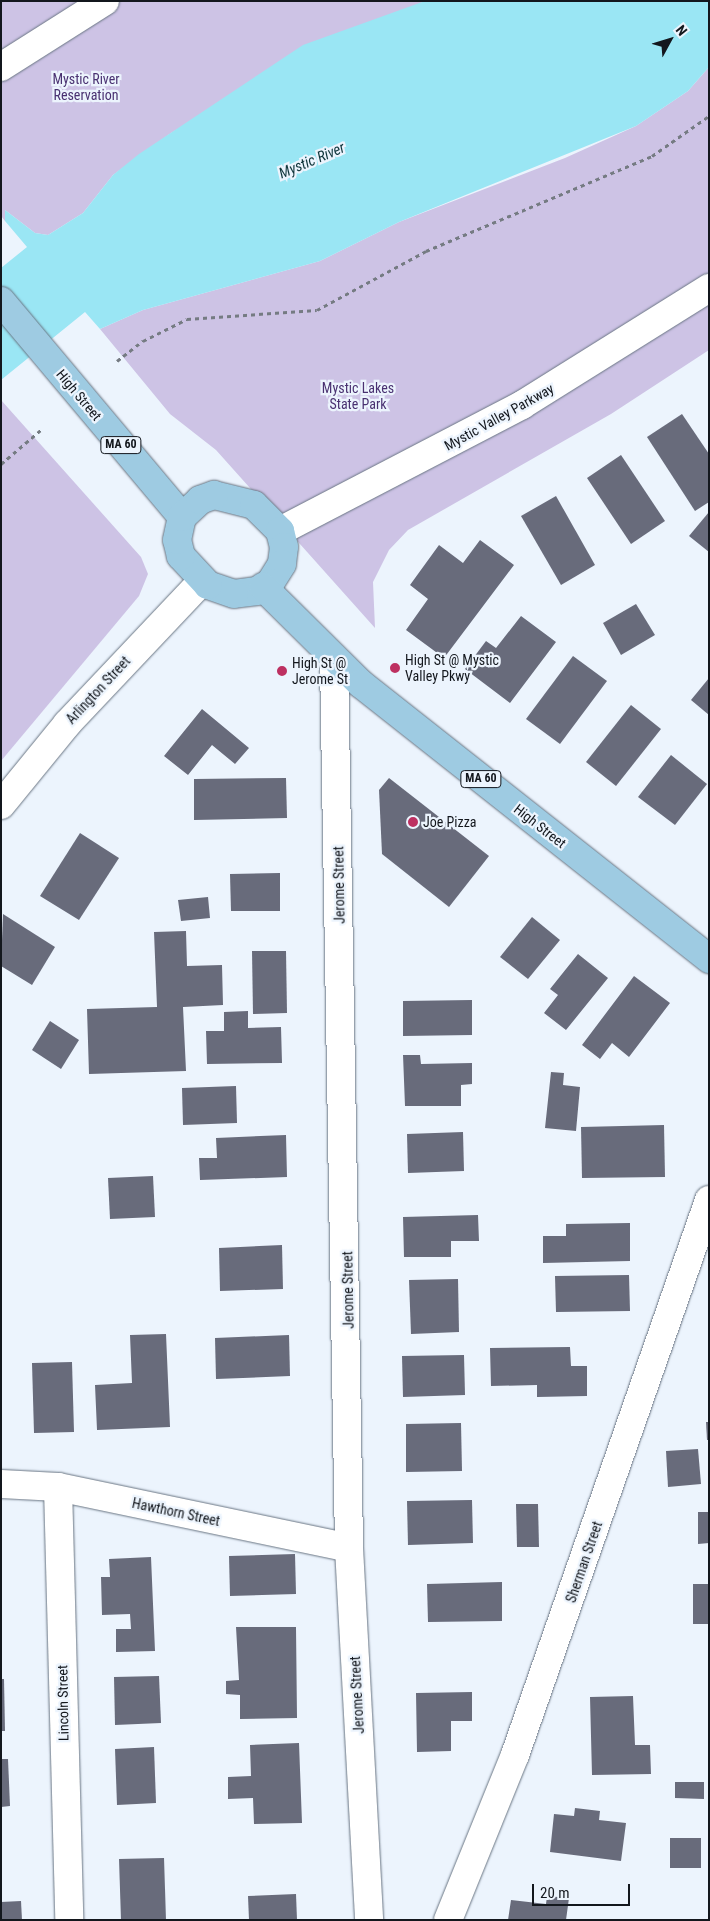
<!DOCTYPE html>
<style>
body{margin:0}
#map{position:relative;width:710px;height:1921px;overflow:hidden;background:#ecf4fd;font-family:"Roboto Condensed",sans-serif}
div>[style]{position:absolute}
.green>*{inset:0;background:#cdc3e5}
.water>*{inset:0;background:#9ae6f4}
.building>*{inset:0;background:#686b7b}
.path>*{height:3px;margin-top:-1.5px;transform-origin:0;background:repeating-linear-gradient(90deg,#757b82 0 4px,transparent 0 8px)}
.roads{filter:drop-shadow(0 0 1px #697583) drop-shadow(0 0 1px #697583)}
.minor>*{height:28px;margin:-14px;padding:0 14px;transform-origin:14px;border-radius:14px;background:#fff}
.secondary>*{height:28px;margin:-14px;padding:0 14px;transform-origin:14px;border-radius:14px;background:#fff}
.primary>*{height:28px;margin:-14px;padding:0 14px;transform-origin:14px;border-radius:14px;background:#9ecbe2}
.dots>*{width:14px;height:14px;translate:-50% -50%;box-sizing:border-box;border:2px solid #ecf4fd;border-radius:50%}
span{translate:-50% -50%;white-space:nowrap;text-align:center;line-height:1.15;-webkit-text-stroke:4.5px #ecf4fd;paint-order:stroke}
.shield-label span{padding:1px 4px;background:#ecf4fd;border:1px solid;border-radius:4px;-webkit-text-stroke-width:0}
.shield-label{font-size:12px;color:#13171d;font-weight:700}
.park-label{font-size:14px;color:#493171}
.street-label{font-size:14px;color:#13171d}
.poi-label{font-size:14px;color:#13171d}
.left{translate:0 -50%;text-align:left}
.water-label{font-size:15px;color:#0f353b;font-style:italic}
.frame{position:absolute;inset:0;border:2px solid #13171d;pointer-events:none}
.north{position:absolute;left:645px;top:15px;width:50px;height:50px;-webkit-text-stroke:4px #ecf4fd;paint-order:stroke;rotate:51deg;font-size:14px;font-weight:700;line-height:20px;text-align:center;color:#13171d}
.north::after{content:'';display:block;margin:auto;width:18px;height:22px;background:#13171d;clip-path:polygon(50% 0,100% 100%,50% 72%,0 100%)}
.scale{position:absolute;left:532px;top:1884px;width:98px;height:22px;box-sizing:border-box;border:2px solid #13171d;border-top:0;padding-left:6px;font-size:15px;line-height:18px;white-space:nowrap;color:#13171d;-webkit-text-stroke:4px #ecf4fd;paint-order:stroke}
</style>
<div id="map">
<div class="green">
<i style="clip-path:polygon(1px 1px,425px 1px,238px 93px,171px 133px,113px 175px,83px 213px,48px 235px,35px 233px,5px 210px,5px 221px,1px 216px)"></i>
<i style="clip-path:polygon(709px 67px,709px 350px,611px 414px,408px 530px,389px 550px,373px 582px,375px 628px,216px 450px,170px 414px,100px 329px,143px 310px,320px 261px,399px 222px,565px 158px,636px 126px,688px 91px)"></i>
<i style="clip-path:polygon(1px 400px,141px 557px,148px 574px,139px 596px,1px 761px)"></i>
</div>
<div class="water">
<i style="clip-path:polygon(425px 1px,709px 1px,709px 67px,688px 91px,636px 126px,399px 222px,320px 261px,143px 310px,100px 329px,85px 312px,1px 380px,1px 268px,27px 247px,5px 221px,5px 210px,35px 233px,48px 235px,83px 213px,113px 175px,139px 154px,303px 45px)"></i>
</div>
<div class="building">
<i style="clip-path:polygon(682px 414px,709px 454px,709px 502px,695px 511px,647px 437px)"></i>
<i style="clip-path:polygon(621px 455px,665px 521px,631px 544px,587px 478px)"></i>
<i style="clip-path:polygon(556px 496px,595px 565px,561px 585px,521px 516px)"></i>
<i style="clip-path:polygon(709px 512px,709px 552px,689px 536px)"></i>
<i style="clip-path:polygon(480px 540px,514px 565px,444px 658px,406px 630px,428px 599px,410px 585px,439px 545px,463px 563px)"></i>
<i style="clip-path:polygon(636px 604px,655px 635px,621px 655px,603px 623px)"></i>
<i style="clip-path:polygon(521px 616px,556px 642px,510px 703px,465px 669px,486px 641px,496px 648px)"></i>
<i style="clip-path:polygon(573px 656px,607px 681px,560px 744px,526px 719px)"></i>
<i style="clip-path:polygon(709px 678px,709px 715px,691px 700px)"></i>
<i style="clip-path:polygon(631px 705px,661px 729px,616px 786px,586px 762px)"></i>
<i style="clip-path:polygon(202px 709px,249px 748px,235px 764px,212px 745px,188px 775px,164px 756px)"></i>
<i style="clip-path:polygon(671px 755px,707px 784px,675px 825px,638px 797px)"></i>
<i style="clip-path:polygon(286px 778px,287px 818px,194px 820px,194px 779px)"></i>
<i style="clip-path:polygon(389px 778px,489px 856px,449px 907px,382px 854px,379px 790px)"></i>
<i style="clip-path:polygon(80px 833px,119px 858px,79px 920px,40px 896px)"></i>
<i style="clip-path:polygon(280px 873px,280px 911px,231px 911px,230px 874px)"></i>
<i style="clip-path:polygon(208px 897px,210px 918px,181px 921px,178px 900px)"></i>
<i style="clip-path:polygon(3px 914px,55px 947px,32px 985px,1px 966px)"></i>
<i style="clip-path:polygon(532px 917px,560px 940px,528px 979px,500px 957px)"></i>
<i style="clip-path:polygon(186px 931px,187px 966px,222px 965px,223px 1005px,183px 1007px,186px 1071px,89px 1074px,87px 1009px,157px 1007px,154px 932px)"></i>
<i style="clip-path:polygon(252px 951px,286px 951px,287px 1013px,253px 1014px)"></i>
<i style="clip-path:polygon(578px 954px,608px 978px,566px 1030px,544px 1013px,558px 995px,550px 989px)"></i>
<i style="clip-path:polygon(634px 976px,670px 1003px,629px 1057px,612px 1043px,600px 1059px,582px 1045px)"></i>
<i style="clip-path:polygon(472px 1000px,472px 1035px,403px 1036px,403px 1001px)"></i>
<i style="clip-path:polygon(248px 1011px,248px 1028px,281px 1027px,282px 1063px,207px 1064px,206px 1031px,224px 1031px,224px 1012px)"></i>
<i style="clip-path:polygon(50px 1021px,79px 1040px,61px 1069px,32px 1050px)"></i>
<i style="clip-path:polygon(403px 1055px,420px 1055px,421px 1064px,472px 1063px,472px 1084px,461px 1085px,461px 1106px,405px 1106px)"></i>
<i style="clip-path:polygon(551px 1072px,564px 1073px,563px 1085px,580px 1087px,576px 1131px,545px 1128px)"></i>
<i style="clip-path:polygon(236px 1086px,237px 1123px,183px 1125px,182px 1088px)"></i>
<i style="clip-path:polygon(664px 1125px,665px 1177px,582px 1178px,581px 1127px)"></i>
<i style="clip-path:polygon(463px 1132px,464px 1171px,408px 1173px,407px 1134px)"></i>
<i style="clip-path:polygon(286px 1135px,287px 1177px,200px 1180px,199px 1158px,217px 1158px,216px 1138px)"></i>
<i style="clip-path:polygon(153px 1176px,155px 1217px,110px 1219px,108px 1178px)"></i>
<i style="clip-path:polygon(478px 1215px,479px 1241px,451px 1241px,451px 1257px,404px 1257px,403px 1217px)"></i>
<i style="clip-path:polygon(630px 1223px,630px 1261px,543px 1263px,543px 1236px,566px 1236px,566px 1224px)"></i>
<i style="clip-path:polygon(282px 1245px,283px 1289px,220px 1291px,219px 1248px)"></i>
<i style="clip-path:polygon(629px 1275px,630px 1311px,556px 1312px,555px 1276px)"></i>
<i style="clip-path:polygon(458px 1279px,459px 1332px,411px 1334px,409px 1280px)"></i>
<i style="clip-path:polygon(166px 1334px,170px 1427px,97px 1430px,95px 1385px,132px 1383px,130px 1335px)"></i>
<i style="clip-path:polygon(289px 1335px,290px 1376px,216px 1379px,215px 1338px)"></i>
<i style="clip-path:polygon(570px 1347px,571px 1366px,587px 1366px,587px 1396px,537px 1397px,537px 1385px,491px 1386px,490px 1348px)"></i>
<i style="clip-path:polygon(464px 1355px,465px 1395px,403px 1397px,402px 1356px)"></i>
<i style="clip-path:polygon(72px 1362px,74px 1432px,34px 1433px,32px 1363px)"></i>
<i style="clip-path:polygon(706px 1422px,709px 1422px,709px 1440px,707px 1440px)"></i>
<i style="clip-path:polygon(461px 1423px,462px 1471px,406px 1472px,406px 1424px)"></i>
<i style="clip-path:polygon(698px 1449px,701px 1484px,668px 1487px,666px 1451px)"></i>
<i style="clip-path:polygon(472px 1500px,473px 1543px,408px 1545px,407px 1501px)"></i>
<i style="clip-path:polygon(516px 1504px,538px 1504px,539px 1547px,517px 1547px)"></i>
<i style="clip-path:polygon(698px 1512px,709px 1512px,709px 1543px,698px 1544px)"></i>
<i style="clip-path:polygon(295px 1554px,296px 1594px,230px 1596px,229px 1556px)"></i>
<i style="clip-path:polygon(151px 1557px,155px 1651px,116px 1652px,116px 1629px,131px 1629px,130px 1614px,102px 1615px,101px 1577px,110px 1577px,109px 1559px)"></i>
<i style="clip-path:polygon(502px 1582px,502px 1621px,428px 1622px,427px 1584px)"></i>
<i style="clip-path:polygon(693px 1584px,709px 1584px,709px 1624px,693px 1624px)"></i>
<i style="clip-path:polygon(236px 1627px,296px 1627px,297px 1718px,240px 1719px,240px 1695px,226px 1694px,226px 1681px,239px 1680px)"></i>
<i style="clip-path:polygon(159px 1676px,161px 1723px,115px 1725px,114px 1677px)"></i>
<i style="clip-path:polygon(1px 1679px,4px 1679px,5px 1731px,1px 1731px)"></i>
<i style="clip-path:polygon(472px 1692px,472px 1721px,451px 1721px,451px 1751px,417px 1752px,416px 1693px)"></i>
<i style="clip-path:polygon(633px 1696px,635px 1745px,650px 1745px,651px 1774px,592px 1775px,590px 1697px)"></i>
<i style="clip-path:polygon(299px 1743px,302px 1823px,254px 1824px,253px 1798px,228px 1799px,228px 1777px,251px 1776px,250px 1745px)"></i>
<i style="clip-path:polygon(154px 1747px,156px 1803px,117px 1805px,115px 1749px)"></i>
<i style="clip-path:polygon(1px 1759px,8px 1759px,10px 1806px,1px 1807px)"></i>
<i style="clip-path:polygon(675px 1782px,704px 1782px,704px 1799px,675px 1798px)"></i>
<i style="clip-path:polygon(575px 1808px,600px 1811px,599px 1820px,626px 1823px,621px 1861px,550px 1852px,554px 1814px,574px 1816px)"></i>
<i style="clip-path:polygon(670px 1838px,701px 1838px,701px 1868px,670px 1868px)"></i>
<i style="clip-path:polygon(164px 1858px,166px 1920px,121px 1920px,119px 1859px)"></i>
<i style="clip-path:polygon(296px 1894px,297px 1920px,249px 1920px,248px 1896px)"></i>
<i style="clip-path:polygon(547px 1896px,569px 1898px,566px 1920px,508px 1920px,511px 1900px,546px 1904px)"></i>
<i style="clip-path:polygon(21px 1901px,22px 1920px,1px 1920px,1px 1902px)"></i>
</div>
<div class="path">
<i style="left:117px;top:361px;width:33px;rotate:-38deg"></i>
<i style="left:143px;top:341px;width:49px;rotate:-26.6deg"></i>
<i style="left:187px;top:319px;width:130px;rotate:-4deg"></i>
<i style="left:317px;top:310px;width:124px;rotate:-28.4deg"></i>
<i style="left:426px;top:251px;width:245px;rotate:-22.8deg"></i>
<i style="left:652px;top:156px;width:70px;rotate:-35.1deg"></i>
<i style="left:1px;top:464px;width:54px;rotate:-40.5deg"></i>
</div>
<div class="roads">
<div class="minor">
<i style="left:334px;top:660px;width:888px;rotate:89.03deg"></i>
<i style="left:349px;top:1548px;width:373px;rotate:86.9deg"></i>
<i style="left:1px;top:805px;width:104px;rotate:-50.8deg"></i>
<i style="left:67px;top:724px;width:197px;rotate:-46.6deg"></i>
<i style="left:1px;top:1484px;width:57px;rotate:3deg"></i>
<i style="left:58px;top:1487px;width:297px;rotate:11.8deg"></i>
<i style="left:58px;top:1487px;width:433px;rotate:88.5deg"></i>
<i style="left:448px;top:1920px;width:178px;rotate:-67.9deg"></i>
<i style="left:515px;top:1755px;width:588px;rotate:-70.73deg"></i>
</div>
<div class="secondary">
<i style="left:1px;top:67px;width:123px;rotate:-32.4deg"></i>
<i style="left:280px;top:531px;width:273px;rotate:-27.5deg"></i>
<i style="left:522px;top:405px;width:221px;rotate:-32deg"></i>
</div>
<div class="primary">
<i style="left:1px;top:301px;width:282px;rotate:50deg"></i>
<i style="left:214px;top:495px;width:41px;rotate:14deg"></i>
<i style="left:254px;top:505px;width:37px;rotate:45deg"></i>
<i style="left:280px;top:531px;width:16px;rotate:76deg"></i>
<i style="left:284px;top:547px;width:17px;rotate:97deg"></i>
<i style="left:282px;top:564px;width:22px;rotate:122deg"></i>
<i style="left:270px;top:583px;width:15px;rotate:148deg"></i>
<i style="left:257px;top:591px;width:23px;rotate:173deg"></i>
<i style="left:234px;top:594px;width:28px;rotate:-161deg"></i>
<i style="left:208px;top:585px;width:40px;rotate:-133deg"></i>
<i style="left:181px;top:556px;width:16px;rotate:-104deg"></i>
<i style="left:177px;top:540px;width:24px;rotate:-78deg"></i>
<i style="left:182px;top:517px;width:25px;rotate:-43deg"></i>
<i style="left:200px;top:500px;width:15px;rotate:-20deg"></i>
<i style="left:263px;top:587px;width:138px;rotate:44.7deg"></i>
<i style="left:361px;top:684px;width:444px;rotate:38.3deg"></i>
</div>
</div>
<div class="dots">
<i style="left:395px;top:668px;background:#bd3061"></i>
<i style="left:282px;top:671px;background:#bd3061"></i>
<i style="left:413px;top:822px;background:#bd3061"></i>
</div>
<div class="shield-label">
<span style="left:121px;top:445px">MA 60</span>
<span style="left:481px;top:779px">MA 60</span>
</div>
<div class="park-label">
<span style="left:86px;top:87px">Mystic River<br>Reservation</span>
<span style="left:358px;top:396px">Mystic Lakes<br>State Park</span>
</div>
<div class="street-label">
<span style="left:79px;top:395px;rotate:50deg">High Street</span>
<span style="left:499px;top:417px;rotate:-29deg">Mystic Valley Parkway</span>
<span style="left:98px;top:690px;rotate:-47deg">Arlington Street</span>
<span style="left:540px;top:826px;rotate:38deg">High Street</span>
<span style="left:339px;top:885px;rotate:-91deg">Jerome Street</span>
<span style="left:348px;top:1290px;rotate:-91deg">Jerome Street</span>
<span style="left:176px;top:1512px;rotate:12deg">Hawthorn Street</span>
<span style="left:584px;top:1562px;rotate:-71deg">Sherman Street</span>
<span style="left:357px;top:1695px;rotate:-93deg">Jerome Street</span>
<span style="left:63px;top:1703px;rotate:-91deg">Lincoln Street</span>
</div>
<div class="poi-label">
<span class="left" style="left:405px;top:668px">High St @ Mystic<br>Valley Pkwy</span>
<span class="left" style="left:292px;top:671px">High St @<br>Jerome St</span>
<span class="left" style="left:423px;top:822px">Joe Pizza</span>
</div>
<div class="water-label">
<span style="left:312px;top:161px;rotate:-23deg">Mystic River</span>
</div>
<div class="frame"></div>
<div class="north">N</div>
<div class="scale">20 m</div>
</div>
